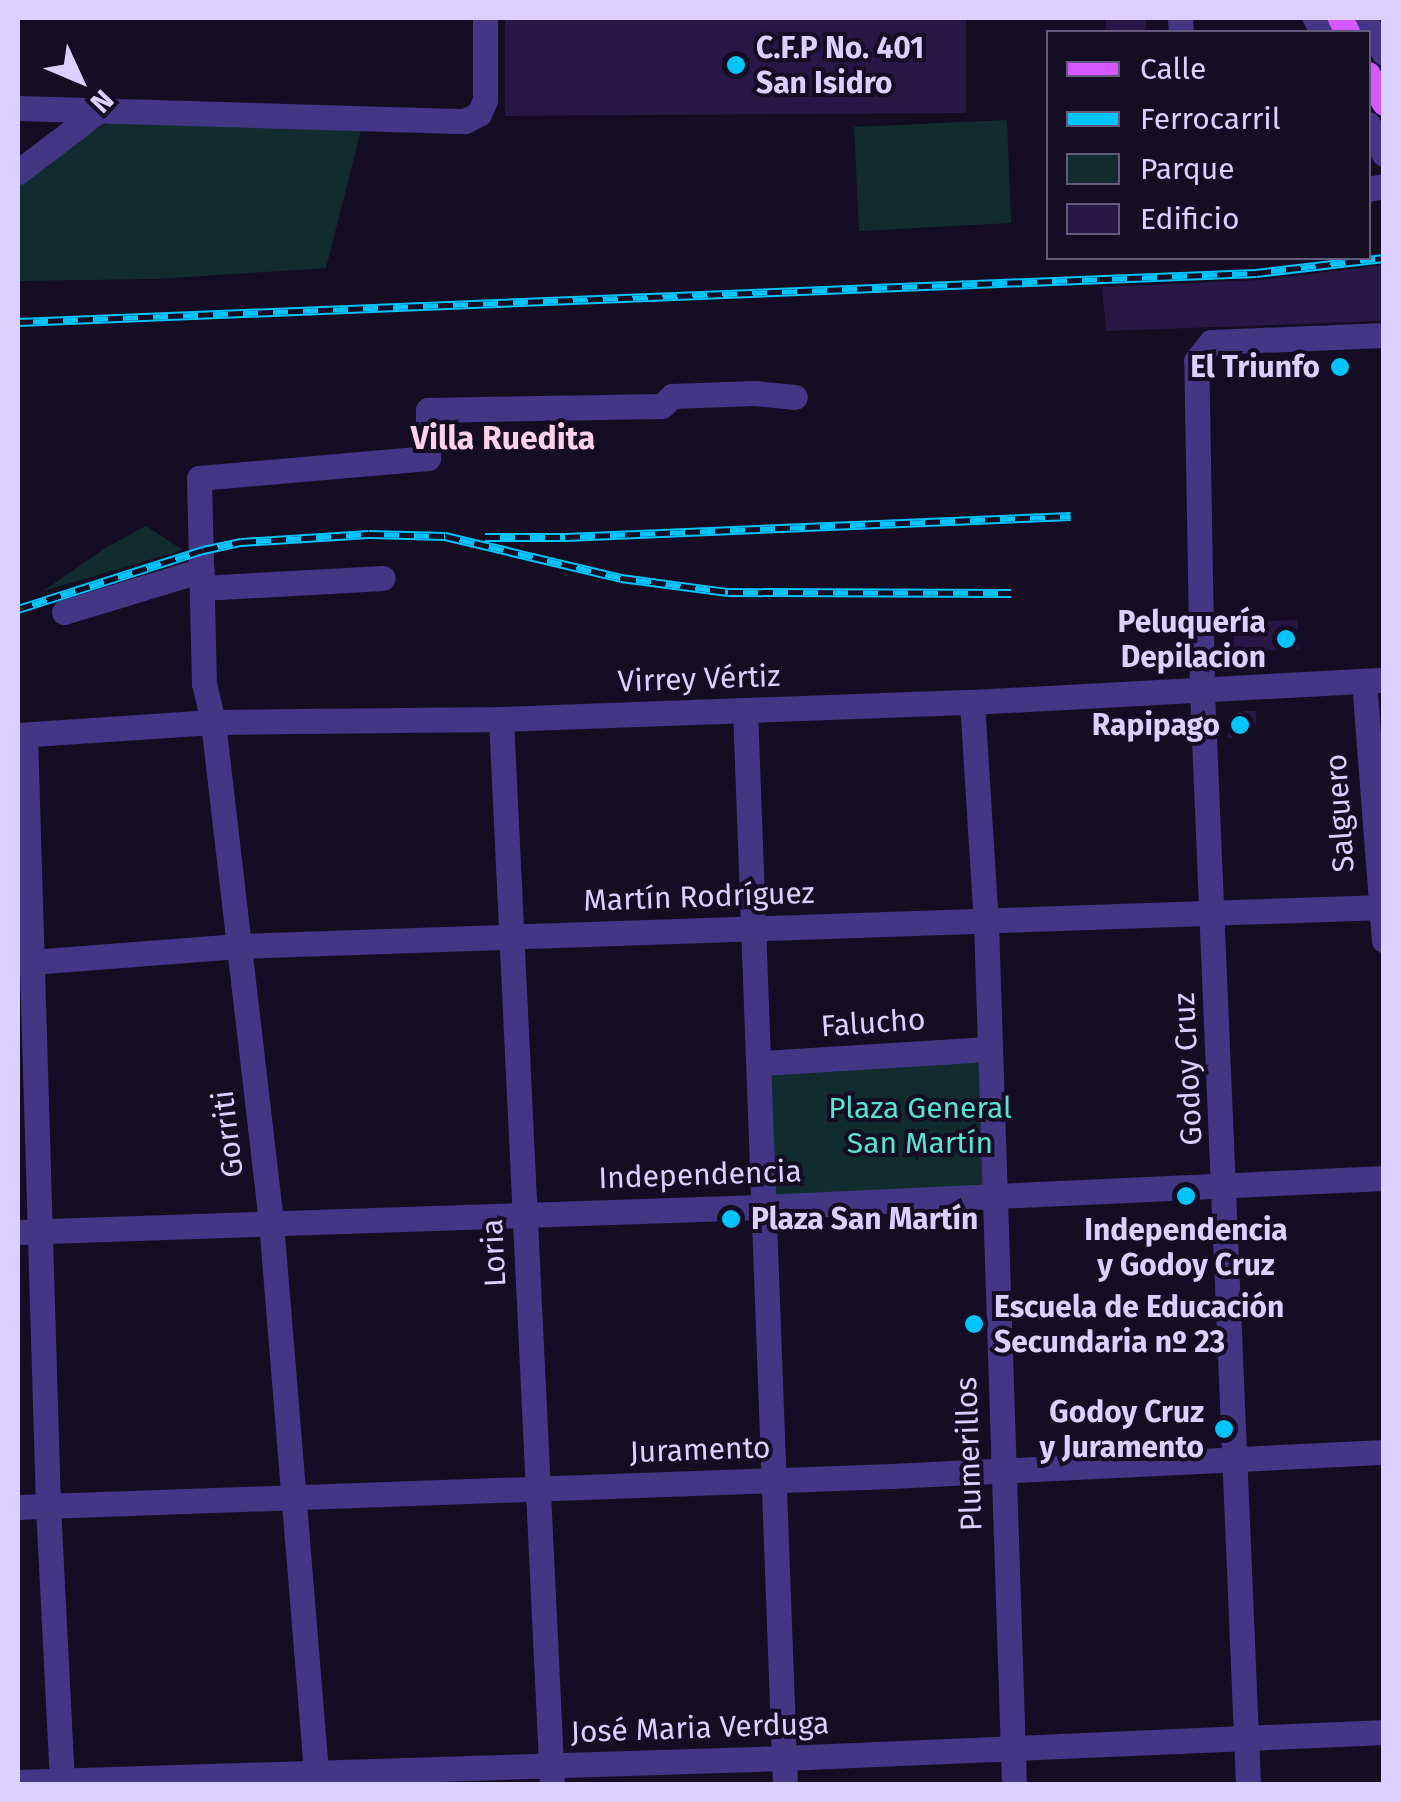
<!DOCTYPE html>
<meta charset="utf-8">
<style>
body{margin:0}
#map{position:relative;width:1401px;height:1802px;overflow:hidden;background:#140d24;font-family:"Fira Sans",sans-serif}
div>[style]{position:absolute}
.green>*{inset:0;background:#102c2e}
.building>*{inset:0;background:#271846}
.minor>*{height:25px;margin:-12.5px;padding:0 12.5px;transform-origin:12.5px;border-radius:12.5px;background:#433685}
.major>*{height:25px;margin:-12.5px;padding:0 12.5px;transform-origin:12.5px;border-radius:12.5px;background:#d557ff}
.rail>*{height:9px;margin-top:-4.5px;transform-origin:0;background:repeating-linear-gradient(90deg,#140d24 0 15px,#00c4fb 0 30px);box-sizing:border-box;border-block:2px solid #00c4fb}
.dots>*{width:28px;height:28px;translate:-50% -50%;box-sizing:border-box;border:5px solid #140d24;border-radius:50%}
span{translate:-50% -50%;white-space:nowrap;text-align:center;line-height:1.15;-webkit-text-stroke:8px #140d24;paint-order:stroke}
.poi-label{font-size:30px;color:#dbd0ff;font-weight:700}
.left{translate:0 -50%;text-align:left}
.right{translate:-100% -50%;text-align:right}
.street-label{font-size:30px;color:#dbd0ff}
.park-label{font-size:30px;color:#57e4d2}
.neighbourhood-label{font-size:32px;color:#ffd2e9;font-weight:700}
.frame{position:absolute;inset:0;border:20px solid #dbd0ff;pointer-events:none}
.legend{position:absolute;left:1046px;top:30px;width:325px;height:230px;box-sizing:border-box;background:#140d24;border:2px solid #645b7c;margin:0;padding:12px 18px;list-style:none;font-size:30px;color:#dbd0ff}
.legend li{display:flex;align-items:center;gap:20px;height:50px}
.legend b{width:50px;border:2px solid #645b7c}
.north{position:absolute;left:30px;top:30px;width:100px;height:100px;-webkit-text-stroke:8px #140d24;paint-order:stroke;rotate:134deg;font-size:28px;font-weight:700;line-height:40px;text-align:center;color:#dbd0ff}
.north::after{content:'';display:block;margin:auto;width:35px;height:45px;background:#dbd0ff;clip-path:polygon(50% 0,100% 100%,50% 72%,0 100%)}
</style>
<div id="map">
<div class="green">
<i style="clip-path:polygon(1007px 120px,1011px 223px,859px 231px,854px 127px)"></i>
<i style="clip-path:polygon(109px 121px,361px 130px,326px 268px,156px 279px,18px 281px,18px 183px)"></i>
<i style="clip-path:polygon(146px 526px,183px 550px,43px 591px,107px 547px)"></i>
<i style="clip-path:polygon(984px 1057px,987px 1186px,777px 1197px,769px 1187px,770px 1071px)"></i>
</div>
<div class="building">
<i style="clip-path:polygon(505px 18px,966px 18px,966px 113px,505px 116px)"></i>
<i style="clip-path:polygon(1106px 18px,1146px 18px,1146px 32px,1106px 32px)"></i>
<i style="clip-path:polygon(1384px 265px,1384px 321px,1106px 331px,1102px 287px,1260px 280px)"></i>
<i style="clip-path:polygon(1297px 620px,1299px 649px,1234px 652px,1233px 622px)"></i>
<i style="clip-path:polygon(1235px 711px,1256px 711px,1256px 724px,1248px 725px,1248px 738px,1228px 738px,1228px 719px)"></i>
</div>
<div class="minor">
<i style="left:1180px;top:18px;width:14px;rotate:86deg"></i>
<i style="left:1315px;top:18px;width:16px;rotate:63deg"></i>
<i style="left:1364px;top:18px;width:40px;rotate:60.3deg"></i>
<i style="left:18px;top:108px;width:447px;rotate:1.7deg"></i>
<i style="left:465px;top:121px;width:16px;rotate:-27deg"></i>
<i style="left:479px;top:114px;width:15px;rotate:-67deg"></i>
<i style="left:485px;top:100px;width:82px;rotate:-90deg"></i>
<i style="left:1368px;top:124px;width:34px;rotate:62deg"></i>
<i style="left:18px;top:172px;width:99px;rotate:-37.2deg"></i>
<i style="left:1368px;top:189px;width:16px;rotate:-11deg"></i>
<i style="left:202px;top:588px;width:181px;rotate:-3.2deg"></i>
<i style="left:64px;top:612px;width:144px;rotate:-16.9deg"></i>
<i style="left:1364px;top:681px;width:260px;rotate:85.6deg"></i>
<i style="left:972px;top:702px;width:221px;rotate:86.4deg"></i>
<i style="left:986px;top:923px;width:861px;rotate:88.14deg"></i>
<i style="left:745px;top:710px;width:1075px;rotate:87.87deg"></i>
<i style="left:501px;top:719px;width:1066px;rotate:87.26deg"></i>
<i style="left:18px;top:735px;width:195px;rotate:-3.8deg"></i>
<i style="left:213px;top:722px;width:288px;rotate:-0.6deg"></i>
<i style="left:501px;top:719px;width:471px;rotate:-2.1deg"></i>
<i style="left:972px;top:702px;width:413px;rotate:-3.1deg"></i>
<i style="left:25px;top:735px;width:771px;rotate:88.29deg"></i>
<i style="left:48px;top:1506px;width:278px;rotate:87.1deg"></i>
<i style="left:18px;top:963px;width:221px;rotate:-4.4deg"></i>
<i style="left:238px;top:946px;width:1147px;rotate:-1.95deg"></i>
<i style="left:761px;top:1063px;width:228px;rotate:-3.5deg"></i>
<i style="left:18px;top:1232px;width:743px;rotate:-1.93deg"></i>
<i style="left:761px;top:1207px;width:624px;rotate:-2.67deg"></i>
<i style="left:18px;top:1507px;width:874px;rotate:-2.03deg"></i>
<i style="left:891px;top:1476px;width:494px;rotate:-2.8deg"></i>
<i style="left:18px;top:1782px;width:766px;rotate:-1.79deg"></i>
<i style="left:784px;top:1758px;width:601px;rotate:-2.48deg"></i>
<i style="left:317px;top:1784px;width:564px;rotate:-94.68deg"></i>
<i style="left:271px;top:1222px;width:503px;rotate:-96.62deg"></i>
<i style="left:213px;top:722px;width:39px;rotate:-103deg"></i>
<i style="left:204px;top:684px;width:206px;rotate:-91.4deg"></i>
<i style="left:199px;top:478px;width:230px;rotate:-5deg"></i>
<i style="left:428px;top:458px;width:48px;rotate:-90deg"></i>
<i style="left:428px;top:410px;width:234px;rotate:-1deg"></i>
<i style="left:662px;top:406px;width:14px;rotate:-45deg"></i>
<i style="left:672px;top:396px;width:82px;rotate:-2.1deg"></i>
<i style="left:754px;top:393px;width:41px;rotate:5.6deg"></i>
<i style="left:1248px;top:1784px;width:1095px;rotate:-92.41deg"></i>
<i style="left:1202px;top:690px;width:329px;rotate:-91deg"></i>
<i style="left:1196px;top:361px;width:24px;rotate:-52deg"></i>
<i style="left:1211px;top:342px;width:173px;rotate:-2.3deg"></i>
</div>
<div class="major">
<i style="left:1340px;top:18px;width:16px;rotate:63deg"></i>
<i style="left:1368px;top:74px;width:33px;rotate:61deg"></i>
</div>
<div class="rail">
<i style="left:18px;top:322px;width:1239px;rotate:-2.27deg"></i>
<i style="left:1256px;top:273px;width:129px;rotate:-6.7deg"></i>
<i style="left:485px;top:537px;width:80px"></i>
<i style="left:565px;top:537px;width:506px;rotate:-2.38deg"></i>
<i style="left:18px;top:609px;width:194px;rotate:-17.7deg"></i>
<i style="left:203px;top:550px;width:39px;rotate:-12deg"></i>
<i style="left:241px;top:542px;width:128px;rotate:-3.6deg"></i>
<i style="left:369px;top:534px;width:76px;rotate:1.5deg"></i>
<i style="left:445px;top:536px;width:181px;rotate:13.4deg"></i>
<i style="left:621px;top:578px;width:108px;rotate:7.5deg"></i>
<i style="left:728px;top:592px;width:283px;rotate:0.2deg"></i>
</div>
<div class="dots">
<i style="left:736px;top:65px;background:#00c4fb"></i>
<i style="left:1340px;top:367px;background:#00c4fb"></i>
<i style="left:1286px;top:639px;background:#00c4fb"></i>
<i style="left:1240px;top:725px;background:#00c4fb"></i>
<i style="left:1186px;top:1196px;background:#00c4fb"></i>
<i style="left:731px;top:1219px;background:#00c4fb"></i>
<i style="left:974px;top:1324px;background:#00c4fb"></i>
<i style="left:1224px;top:1429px;background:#00c4fb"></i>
</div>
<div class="poi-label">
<span class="left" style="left:756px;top:65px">C.F.P No. 401<br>San Isidro</span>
<span class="right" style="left:1320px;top:367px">El Triunfo</span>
<span class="right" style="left:1266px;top:639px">Peluquería<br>Depilacion</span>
<span class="right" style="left:1220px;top:725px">Rapipago</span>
<span class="left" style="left:751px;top:1219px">Plaza San Martín</span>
<span style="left:1186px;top:1247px">Independencia<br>y Godoy Cruz</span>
<span class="left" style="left:994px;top:1324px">Escuela de Educación<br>Secundaria nº 23</span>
<span class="right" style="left:1204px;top:1429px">Godoy Cruz<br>y Juramento</span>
</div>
<div class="street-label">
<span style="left:699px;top:679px;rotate:-2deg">Virrey Vértiz</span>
<span style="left:1340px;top:813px;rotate:-94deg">Salguero</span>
<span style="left:699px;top:897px;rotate:-2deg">Martín Rodríguez</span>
<span style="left:873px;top:1023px;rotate:-4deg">Falucho</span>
<span style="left:1188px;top:1069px;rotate:-93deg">Godoy Cruz</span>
<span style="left:228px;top:1134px;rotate:-97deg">Gorriti</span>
<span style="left:700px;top:1175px;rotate:-2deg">Independencia</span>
<span style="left:494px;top:1253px;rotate:-93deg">Loria</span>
<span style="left:700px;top:1450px;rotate:-2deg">Juramento</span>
<span style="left:969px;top:1454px;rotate:-92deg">Plumerillos</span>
<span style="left:700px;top:1728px;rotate:-2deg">José Maria Verduga</span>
</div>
<div class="park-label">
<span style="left:920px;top:1125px">Plaza General<br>San Martín</span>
</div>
<div class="neighbourhood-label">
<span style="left:503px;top:438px">Villa Ruedita</span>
</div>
<div class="frame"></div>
<ul class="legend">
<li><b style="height:12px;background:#d557ff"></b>Calle</li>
<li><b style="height:12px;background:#00c4fb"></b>Ferrocarril</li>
<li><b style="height:28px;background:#102c2e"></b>Parque</li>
<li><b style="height:28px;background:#271846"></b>Edificio</li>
</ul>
<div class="north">N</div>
</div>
